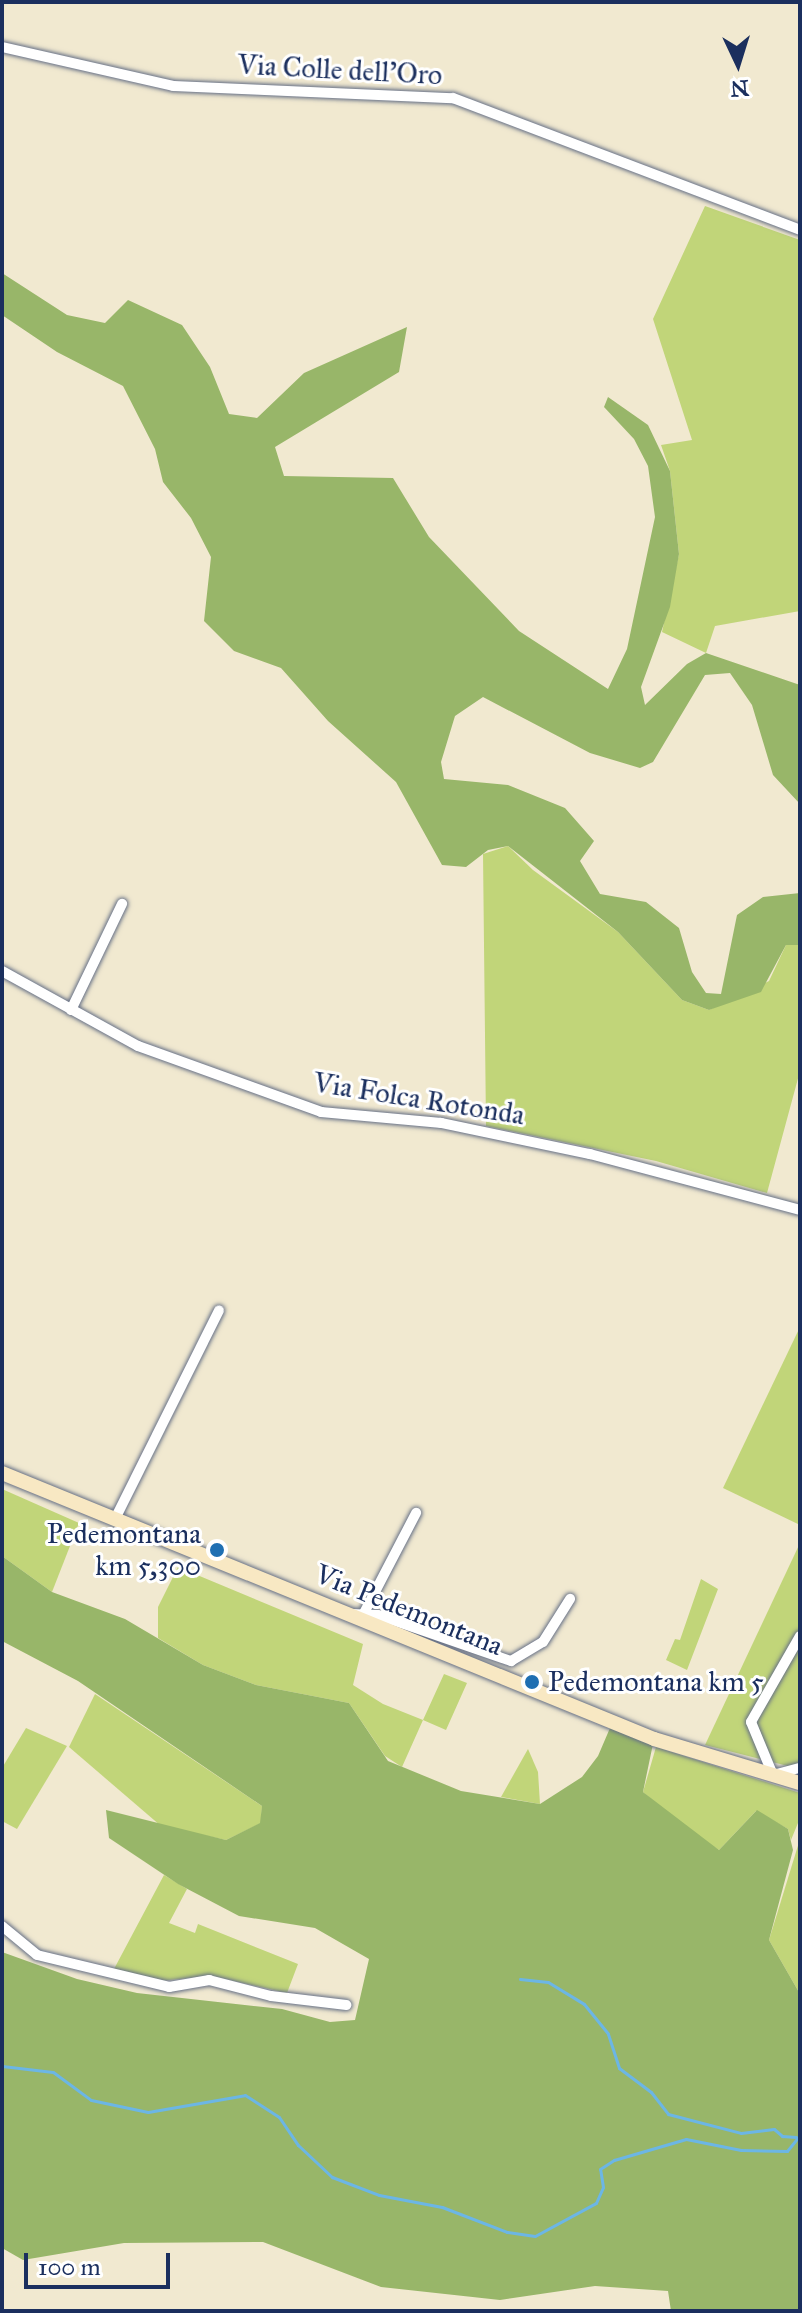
<!DOCTYPE html>
<style>
body{margin:0}
#map{position:relative;width:802px;height:2313px;overflow:hidden;background:#f1e9d0;font-family:"IM FELL Great Primer",serif}
div>[style]{position:absolute}
.green>*{inset:0;background:#c1d579}
.forest>*{inset:0;background:#98b669}
.stream>*{height:3px;margin:-1.5px;padding:0 1.5px;transform-origin:1.5px;border-radius:1.5px;background:#6cb6e5}
.roads{filter:drop-shadow(0 0 2px #667086) drop-shadow(0 0 2px #667086)}
.street>*{height:10px;margin:-5px;padding:0 5px;transform-origin:5px;border-radius:5px;background:#fff}
.secondary>*{height:14px;margin:-7px;padding:0 7px;transform-origin:7px;border-radius:7px;background:#f8e8c3}
.dots>*{width:22px;height:22px;translate:-50% -50%;box-sizing:border-box;border:4px solid #fff;border-radius:50%}
span{translate:-50% -50%;white-space:nowrap;text-align:center;line-height:1.15;-webkit-text-stroke:6px #fff;paint-order:stroke}
.street-label{font-size:28px;color:#1b2f5e}
.poi-label{font-size:28px;color:#1b2f5e}
.right{translate:-100% -50%;text-align:right}
.left{translate:0 -50%;text-align:left}
.frame{position:absolute;inset:0;border:4px solid #1b2f5e;pointer-events:none}
.north{position:absolute;left:698px;top:24px;width:80px;height:80px;-webkit-text-stroke:6px #fff;paint-order:stroke;rotate:176deg;font-size:22px;font-weight:700;line-height:32px;text-align:center;color:#1b2f5e}
.north::after{content:'';display:block;margin:auto;width:28px;height:36px;background:#1b2f5e;clip-path:polygon(50% 0,100% 100%,50% 72%,0 100%)}
.scale{position:absolute;left:24px;top:2253px;width:146px;height:36px;box-sizing:border-box;border:4px solid #1b2f5e;border-top:0;padding-left:10px;font-size:24px;line-height:28px;white-space:nowrap;color:#1b2f5e;-webkit-text-stroke:6px #fff;paint-order:stroke}
</style>
<div id="map">
<div class="green">
<i style="clip-path:polygon(705px 206px,800px 240px,800px 611px,715px 626px,706px 653px,662px 632px,679px 554px,670px 471px,661px 445px,692px 440px,653px 319px)"></i>
<i style="clip-path:polygon(508px 846px,533px 870px,618px 932px,682px 1000px,709px 1010px,769px 981px,786px 945px,800px 945px,800px 1071px,767px 1193px,656px 1161px,486px 1126px,483px 854px)"></i>
<i style="clip-path:polygon(800px 1327px,800px 1525px,723px 1488px)"></i>
<i style="clip-path:polygon(2px 1489px,79px 1523px,52px 1592px,2px 1556px)"></i>
<i style="clip-path:polygon(800px 1543px,800px 1769px,705px 1745px)"></i>
<i style="clip-path:polygon(178px 1567px,363px 1644px,353px 1685px,383px 1704px,423px 1720px,444px 1674px,467px 1683px,446px 1730px,423px 1720px,402px 1767px,385px 1756px,349px 1703px,256px 1685px,203px 1665px,158px 1638px,158px 1607px)"></i>
<i style="clip-path:polygon(701px 1579px,718px 1589px,687px 1670px,666px 1660px,675px 1639px,680px 1640px)"></i>
<i style="clip-path:polygon(95px 1694px,262px 1806px,261px 1823px,226px 1840px,161px 1826px,69px 1747px)"></i>
<i style="clip-path:polygon(26px 1728px,67px 1746px,17px 1829px,2px 1821px,2px 1768px)"></i>
<i style="clip-path:polygon(656px 1747px,800px 1793px,800px 1818px,791px 1840px,788px 1829px,756px 1811px,719px 1850px,686px 1829px,643px 1792px)"></i>
<i style="clip-path:polygon(528px 1749px,538px 1772px,540px 1804px,501px 1797px)"></i>
<i style="clip-path:polygon(800px 1839px,800px 1994px,769px 1940px)"></i>
<i style="clip-path:polygon(164px 1875px,187px 1889px,169px 1923px,195px 1933px,198px 1924px,298px 1964px,287px 1993px,212px 1976px,158px 1981px,114px 1969px)"></i>
</div>
<div class="forest">
<i style="clip-path:polygon(2px 273px,67px 315px,105px 323px,128px 300px,182px 325px,210px 367px,229px 414px,257px 418px,304px 373px,407px 327px,399px 372px,275px 447px,284px 476px,393px 478px,429px 537px,519px 631px,608px 689px,627px 649px,655px 517px,648px 466px,634px 439px,604px 407px,608px 397px,648px 425px,670px 471px,679px 554px,670px 607px,641px 687px,645px 705px,687px 664px,706px 653px,800px 685px,800px 804px,773px 775px,752px 705px,730px 673px,705px 675px,653px 762px,640px 768px,590px 753px,483px 697px,455px 716px,441px 762px,444px 779px,508px 785px,565px 808px,594px 841px,580px 861px,600px 894px,646px 902px,679px 928px,692px 972px,706px 993px,721px 994px,737px 915px,763px 897px,800px 893px,800px 945px,786px 945px,761px 992px,709px 1010px,682px 1000px,618px 932px,508px 846px,488px 850px,466px 867px,442px 865px,396px 782px,328px 721px,281px 668px,234px 651px,204px 621px,211px 557px,191px 518px,163px 482px,155px 449px,123px 386px,57px 352px,2px 315px)"></i>
<i style="clip-path:polygon(2px 1556px,52px 1592px,125px 1619px,203px 1665px,256px 1685px,349px 1703px,388px 1761px,461px 1791px,540px 1804px,582px 1777px,598px 1756px,613px 1721px,654px 1739px,643px 1792px,719px 1850px,757px 1810px,788px 1829px,793px 1850px,769px 1940px,800px 1994px,800px 2311px,671px 2311px,668px 2291px,595px 2286px,500px 2300px,381px 2287px,263px 2242px,124px 2243px,23px 2260px,2px 2248px,2px 1952px,77px 1979px,137px 1993px,282px 2009px,330px 2022px,355px 2020px,369px 1959px,315px 1928px,239px 1916px,178px 1884px,109px 1838px,106px 1810px,226px 1840px,260px 1823px,262px 1806px,78px 1681px,2px 1641px)"></i>
</div>
<div class="stream">
<i style="left:520px;top:1979px;width:28px;rotate:6deg"></i>
<i style="left:548px;top:1982px;width:42px;rotate:31.4deg"></i>
<i style="left:584px;top:2004px;width:38px;rotate:51deg"></i>
<i style="left:608px;top:2034px;width:36px;rotate:72deg"></i>
<i style="left:619px;top:2068px;width:40px;rotate:37deg"></i>
<i style="left:651px;top:2092px;width:28px;rotate:52deg"></i>
<i style="left:668px;top:2114px;width:75px;rotate:14.6deg"></i>
<i style="left:741px;top:2133px;width:33px;rotate:-7deg"></i>
<i style="left:774px;top:2129px;width:11px;rotate:41deg"></i>
<i style="left:782px;top:2136px;width:14px;rotate:4deg"></i>
<i style="left:2px;top:2066px;width:51px;rotate:6.7deg"></i>
<i style="left:53px;top:2072px;width:47px;rotate:36.4deg"></i>
<i style="left:91px;top:2100px;width:58px;rotate:11.9deg"></i>
<i style="left:148px;top:2112px;width:98px;rotate:-9.9deg"></i>
<i style="left:245px;top:2095px;width:40px;rotate:32.9deg"></i>
<i style="left:279px;top:2117px;width:34px;rotate:56deg"></i>
<i style="left:298px;top:2145px;width:47px;rotate:43.3deg"></i>
<i style="left:332px;top:2177px;width:50px;rotate:21deg"></i>
<i style="left:379px;top:2195px;width:64px;rotate:10.8deg"></i>
<i style="left:442px;top:2207px;width:70px;rotate:21deg"></i>
<i style="left:507px;top:2232px;width:28px;rotate:8deg"></i>
<i style="left:535px;top:2236px;width:69px;rotate:-28.4deg"></i>
<i style="left:596px;top:2203px;width:17px;rotate:-66deg"></i>
<i style="left:603px;top:2187px;width:18px;rotate:-99deg"></i>
<i style="left:600px;top:2169px;width:17px;rotate:-33deg"></i>
<i style="left:614px;top:2160px;width:75px;rotate:-16.3deg"></i>
<i style="left:686px;top:2139px;width:56px;rotate:11.3deg"></i>
<i style="left:741px;top:2150px;width:46px;rotate:1.2deg"></i>
<i style="left:787px;top:2151px;width:21px;rotate:-51deg"></i>
</div>
<div class="roads">
<div class="street">
<i style="left:2px;top:47px;width:175px;rotate:12.8deg"></i>
<i style="left:173px;top:86px;width:280px;rotate:2.5deg"></i>
<i style="left:453px;top:98px;width:371px;rotate:20.8deg"></i>
<i style="left:2px;top:971px;width:155px;rotate:28.9deg"></i>
<i style="left:138px;top:1046px;width:195px;rotate:19.8deg"></i>
<i style="left:321px;top:1112px;width:121px;rotate:5.2deg"></i>
<i style="left:441px;top:1123px;width:152px;rotate:11.8deg"></i>
<i style="left:590px;top:1154px;width:217px;rotate:14.9deg"></i>
<i style="left:71px;top:1010px;width:118px;rotate:-64.3deg"></i>
<i style="left:115px;top:1519px;width:233px;rotate:-63.5deg"></i>
<i style="left:364px;top:1613px;width:113px;rotate:-62.5deg"></i>
<i style="left:351px;top:1614px;width:27px;rotate:2deg"></i>
<i style="left:378px;top:1615px;width:141px;rotate:19.1deg"></i>
<i style="left:511px;top:1661px;width:37px;rotate:-31deg"></i>
<i style="left:543px;top:1642px;width:51px;rotate:-57.9deg"></i>
<i style="left:800px;top:1636px;width:99px;rotate:119.7deg"></i>
<i style="left:751px;top:1722px;width:57px;rotate:67.5deg"></i>
<i style="left:773px;top:1775px;width:28px;rotate:-15deg"></i>
<i style="left:2px;top:1926px;width:45px;rotate:39.6deg"></i>
<i style="left:37px;top:1955px;width:136px;rotate:13.6deg"></i>
<i style="left:169px;top:1987px;width:41px;rotate:-9.9deg"></i>
<i style="left:209px;top:1980px;width:64px;rotate:14.5deg"></i>
<i style="left:271px;top:1996px;width:76px;rotate:6.8deg"></i>
</div>
<div class="secondary">
<i style="left:2px;top:1473px;width:704px;rotate:22.19deg"></i>
<i style="left:654px;top:1739px;width:152px;rotate:16.8deg"></i>
</div>
</div>
<div class="dots">
<i style="left:217px;top:1550px;background:#1f6fb2"></i>
<i style="left:532px;top:1682px;background:#1f6fb2"></i>
</div>
<div class="street-label">
<span style="left:340px;top:70px;rotate:3deg">Via Colle dell'Oro</span>
<span style="left:419px;top:1099px;rotate:9deg">Via Folca Rotonda</span>
<span style="left:409px;top:1610px;rotate:22deg">Via Pedemontana</span>
</div>
<div class="poi-label">
<span class="right" style="left:201px;top:1550px">Pedemontana<br>km 5,300</span>
<span class="left" style="left:548px;top:1682px">Pedemontana km 5</span>
</div>
<div class="frame"></div>
<div class="north">N</div>
<div class="scale">100 m</div>
</div>
